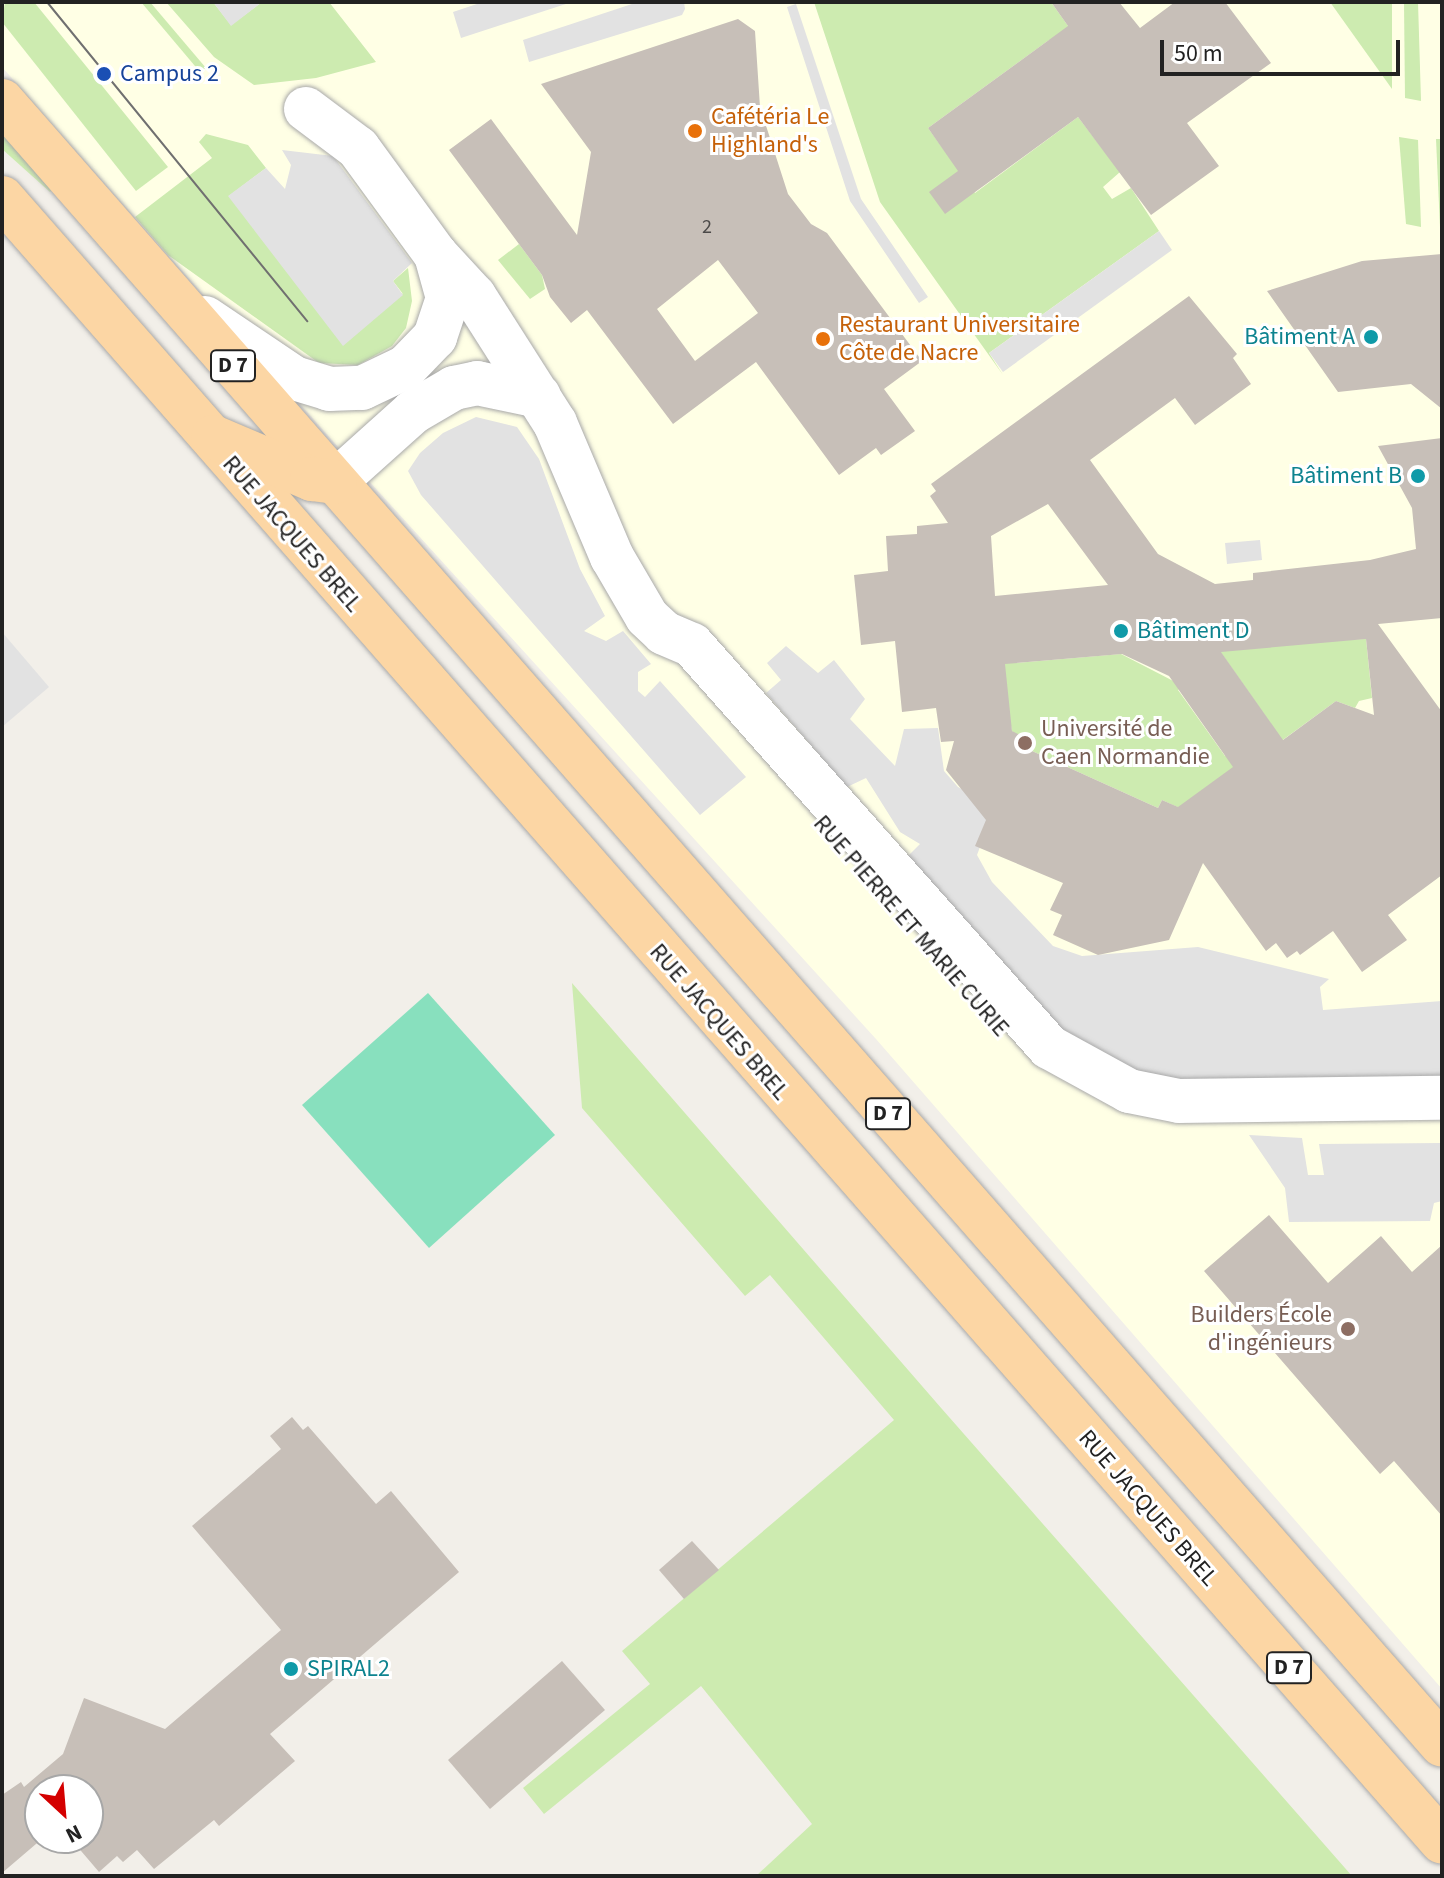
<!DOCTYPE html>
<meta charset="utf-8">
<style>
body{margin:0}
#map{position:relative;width:1444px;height:1878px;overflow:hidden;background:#f2efe9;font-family:"Source Sans 3",sans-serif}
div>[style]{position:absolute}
.education>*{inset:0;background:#ffffe5}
.grass>*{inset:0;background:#cdebb0}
.pitch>*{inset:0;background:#88e0be}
.parking>*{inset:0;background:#e2e2e2}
.building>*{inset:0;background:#c7bfb8}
.roads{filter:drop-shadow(0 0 2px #a9a9a9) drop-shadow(0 0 2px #a9a9a9)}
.minor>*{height:44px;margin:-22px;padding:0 22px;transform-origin:22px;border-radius:22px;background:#fff}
.major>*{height:44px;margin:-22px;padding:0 22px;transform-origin:22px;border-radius:22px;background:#fcd6a4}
.tram>*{height:2px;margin:-1px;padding:0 1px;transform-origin:1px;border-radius:1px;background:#707070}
.dots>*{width:22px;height:22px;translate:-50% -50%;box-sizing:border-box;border:4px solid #fff;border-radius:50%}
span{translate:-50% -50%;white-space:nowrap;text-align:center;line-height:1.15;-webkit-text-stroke:6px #fff;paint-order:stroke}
.number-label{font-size:20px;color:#4b4948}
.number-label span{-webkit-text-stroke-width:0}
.shield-label span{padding:2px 6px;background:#fff;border:2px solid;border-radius:6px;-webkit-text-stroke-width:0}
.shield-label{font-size:22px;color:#222;font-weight:700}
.transit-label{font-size:24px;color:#164399}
.left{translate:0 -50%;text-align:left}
.food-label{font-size:24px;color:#c56008}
.culture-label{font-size:24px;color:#0d838f}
.right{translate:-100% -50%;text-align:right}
.street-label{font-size:24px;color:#222}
.education-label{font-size:24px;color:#785e54}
.frame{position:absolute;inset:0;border:4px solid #222;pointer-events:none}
.north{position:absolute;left:24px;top:1774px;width:80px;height:80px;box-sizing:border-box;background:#fff;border:2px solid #a7a7a7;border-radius:50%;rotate:154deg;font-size:22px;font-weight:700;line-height:32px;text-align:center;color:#222}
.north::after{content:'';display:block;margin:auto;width:28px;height:36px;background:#d40000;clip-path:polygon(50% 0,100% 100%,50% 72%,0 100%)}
.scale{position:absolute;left:1160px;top:40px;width:240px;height:36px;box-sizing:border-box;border:4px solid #222;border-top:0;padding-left:10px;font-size:24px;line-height:28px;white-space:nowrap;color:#222;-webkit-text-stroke:6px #fff;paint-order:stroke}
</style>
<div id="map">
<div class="education">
<i style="clip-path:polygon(2px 2px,1442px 2px,1442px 1689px,876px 1039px,338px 447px,2px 67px)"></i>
</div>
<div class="grass">
<i style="clip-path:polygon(5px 2px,34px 2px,168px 167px,136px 191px,2px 22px)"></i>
<i style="clip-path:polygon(141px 2px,150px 2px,206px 68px,200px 72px)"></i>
<i style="clip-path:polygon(166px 2px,213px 2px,231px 25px,262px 2px,329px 2px,376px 62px,316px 78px,254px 85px,214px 57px)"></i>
<i style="clip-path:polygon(814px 2px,1051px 2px,1078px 40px,1049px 40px,928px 128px,975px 193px,1078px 117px,1120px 172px,1103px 187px,1112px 199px,1131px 188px,1159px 231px,989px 353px,1003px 375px,880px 202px)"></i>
<i style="clip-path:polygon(1330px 2px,1392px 2px,1392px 89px)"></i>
<i style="clip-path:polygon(1404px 2px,1418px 2px,1421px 101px,1405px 98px)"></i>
<i style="clip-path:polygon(2px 125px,54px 186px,50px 192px,2px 149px)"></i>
<i style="clip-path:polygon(206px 134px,248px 145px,266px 168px,229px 196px,403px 294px,393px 281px,408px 268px,412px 301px,406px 328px,392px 346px,358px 365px,319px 363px,168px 255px,135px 217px,212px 158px,199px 142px)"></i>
<i style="clip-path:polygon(1399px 137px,1418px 140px,1421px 227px,1406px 224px)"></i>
<i style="clip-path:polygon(1436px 139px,1442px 139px,1440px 227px)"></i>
<i style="clip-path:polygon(519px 244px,542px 275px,545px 289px,530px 299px,498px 260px)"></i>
<i style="clip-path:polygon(1366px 639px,1372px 698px,1359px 701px,1355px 708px,1336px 701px,1262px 755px,1271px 724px,1215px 644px)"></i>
<i style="clip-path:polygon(995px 641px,1015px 663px,1121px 654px,1183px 686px,1178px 690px,1225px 756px,1247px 757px,1184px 810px,1162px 800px,1158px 808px,1032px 751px,1012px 731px)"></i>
<i style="clip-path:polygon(572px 983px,942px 1409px,1352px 1876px,756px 1876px,812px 1824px,701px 1686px,544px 1814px,523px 1788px,650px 1684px,622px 1651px,894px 1420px,770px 1275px,745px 1296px,582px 1108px)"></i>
</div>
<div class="pitch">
<i style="clip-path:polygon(428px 993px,555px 1135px,429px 1248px,302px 1105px)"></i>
</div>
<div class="parking">
<i style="clip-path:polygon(213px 2px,262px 2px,231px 26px)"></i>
<i style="clip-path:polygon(483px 2px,572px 2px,461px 38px,453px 12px)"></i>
<i style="clip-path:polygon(638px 2px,684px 2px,685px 9px,682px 15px,529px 62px,523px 40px)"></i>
<i style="clip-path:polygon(796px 4px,861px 199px,928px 297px,919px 303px,850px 201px,787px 7px)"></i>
<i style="clip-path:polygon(282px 150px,333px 156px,412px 263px,393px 281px,403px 295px,343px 346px,228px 196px,266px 168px,285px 189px,291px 165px)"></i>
<i style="clip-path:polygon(1159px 231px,1172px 250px,1003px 372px,989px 353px)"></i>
<i style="clip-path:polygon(476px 417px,517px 427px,539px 459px,580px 569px,605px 616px,584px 631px,606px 641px,623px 631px,651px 664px,638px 672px,638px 691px,645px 697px,660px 681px,746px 777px,700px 815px,421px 495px,408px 471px,420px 453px,443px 433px)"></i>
<i style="clip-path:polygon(1260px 540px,1262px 560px,1227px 564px,1225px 543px)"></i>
<i style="clip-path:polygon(2px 632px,49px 687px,2px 727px)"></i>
<i style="clip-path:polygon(786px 646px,818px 673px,834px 660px,865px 699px,850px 719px,895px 766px,904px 729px,938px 728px,944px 771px,958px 787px,995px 807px,977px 855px,992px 882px,1053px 946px,1082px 956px,1198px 947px,1329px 979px,1320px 987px,1323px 1010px,1442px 1001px,1442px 1082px,1150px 1079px,1057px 1031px,904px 860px,920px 844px,900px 832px,866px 778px,847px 787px,766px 693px,781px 680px,767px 663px)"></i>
<i style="clip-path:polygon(1249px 1135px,1302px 1138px,1308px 1175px,1324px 1175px,1319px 1144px,1442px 1143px,1442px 1201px,1434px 1203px,1430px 1221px,1289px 1222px,1285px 1188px)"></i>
</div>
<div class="building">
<i style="clip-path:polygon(1051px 2px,1119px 2px,1140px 28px,1175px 2px,1225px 2px,1271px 63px,1187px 123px,1219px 166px,1151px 215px,1078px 117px,945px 214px,929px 192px,958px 171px,928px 128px,1068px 26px)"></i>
<i style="clip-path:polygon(evenodd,738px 19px,755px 31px,760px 107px,788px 194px,811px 224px,827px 233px,922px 361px,884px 389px,915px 431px,881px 455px,876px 448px,839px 475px,756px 362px,673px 424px,587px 310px,571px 323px,550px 297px,542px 275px,449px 150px,491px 119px,577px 235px,591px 152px,541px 84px,738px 19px,718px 260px,758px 313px,695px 361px,657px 309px,718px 260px)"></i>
<i style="clip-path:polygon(1442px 254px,1442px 409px,1411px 384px,1338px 392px,1267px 291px,1362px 261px)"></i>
<i style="clip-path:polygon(evenodd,1189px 296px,1237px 354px,1233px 358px,1251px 384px,1195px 425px,1175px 398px,1090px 460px,1158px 554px,1215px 584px,1253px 580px,1253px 573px,1370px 560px,1416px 549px,1412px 508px,1378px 446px,1442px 438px,1442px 618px,1378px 624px,1442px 712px,1442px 875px,1388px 915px,1407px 940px,1362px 972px,1333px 931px,1300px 955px,1297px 951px,1287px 958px,1276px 943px,1266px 951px,1203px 863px,1169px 940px,1098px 955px,1053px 935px,1062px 915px,1050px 910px,1063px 883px,975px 846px,986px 820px,946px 770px,954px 741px,941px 742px,936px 708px,902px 712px,895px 641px,861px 645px,854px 575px,888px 571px,886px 536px,917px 534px,917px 526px,948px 523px,930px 496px,936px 491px,931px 484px,1189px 296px,1048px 504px,1108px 585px,995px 596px,991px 536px,1048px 504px,1189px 296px,1366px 639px,1374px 715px,1336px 701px,1283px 740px,1221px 652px,1366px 639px,1189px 296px,1122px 654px,1169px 676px,1233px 767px,1178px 807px,1162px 800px,1158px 808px,1032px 751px,1036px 743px,1012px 731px,1005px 664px,1122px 654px)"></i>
<i style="clip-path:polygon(1269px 1215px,1328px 1283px,1381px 1236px,1412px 1272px,1442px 1245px,1442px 1516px,1394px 1461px,1380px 1474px,1204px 1271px)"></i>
<i style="clip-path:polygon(292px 1417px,303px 1430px,308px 1426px,376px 1504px,391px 1491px,459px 1572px,270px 1734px,295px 1761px,219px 1826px,214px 1820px,154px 1869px,137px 1850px,123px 1862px,117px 1856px,99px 1872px,70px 1838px,88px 1838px,88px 1790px,40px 1790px,43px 1838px,2px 1873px,2px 1795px,21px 1782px,24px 1787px,63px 1754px,84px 1698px,165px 1729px,281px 1630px,192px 1526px,281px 1449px,270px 1436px)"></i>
<i style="clip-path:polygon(692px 1541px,719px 1570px,684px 1599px,659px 1570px)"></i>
<i style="clip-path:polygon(562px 1661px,605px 1710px,490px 1809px,448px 1760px)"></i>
</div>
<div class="roads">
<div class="minor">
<i style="left:306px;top:109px;width:65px;rotate:36.9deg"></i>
<i style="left:358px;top:148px;width:132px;rotate:53.9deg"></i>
<i style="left:436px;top:255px;width:56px;rotate:47.2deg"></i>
<i style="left:474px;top:296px;width:151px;rotate:57.5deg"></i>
<i style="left:555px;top:423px;width:146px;rotate:67deg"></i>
<i style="left:612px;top:557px;width:69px;rotate:59.7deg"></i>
<i style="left:647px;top:617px;width:23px;rotate:43deg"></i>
<i style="left:664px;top:633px;width:30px;rotate:23deg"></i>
<i style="left:692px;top:645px;width:538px;rotate:48.39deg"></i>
<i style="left:1049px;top:1047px;width:91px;rotate:28.8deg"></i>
<i style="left:1129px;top:1091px;width:51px;rotate:11.3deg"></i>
<i style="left:1179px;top:1101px;width:263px;rotate:-0.7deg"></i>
<i style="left:205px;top:318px;width:107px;rotate:34deg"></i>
<i style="left:294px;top:378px;width:37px;rotate:17deg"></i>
<i style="left:329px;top:389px;width:33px;rotate:-2deg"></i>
<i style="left:362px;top:388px;width:49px;rotate:-25.5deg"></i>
<i style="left:406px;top:367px;width:42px;rotate:-46deg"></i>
<i style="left:435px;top:337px;width:41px;rotate:-71.6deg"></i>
<i style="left:448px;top:298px;width:45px;rotate:-105.6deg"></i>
<i style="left:335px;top:482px;width:105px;rotate:-41.9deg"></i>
<i style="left:413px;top:412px;width:48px;rotate:-30.3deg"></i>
<i style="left:454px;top:388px;width:24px;rotate:-12deg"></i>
<i style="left:477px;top:383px;width:63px;rotate:11.8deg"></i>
</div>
<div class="major">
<i style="left:2px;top:101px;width:2185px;rotate:48.78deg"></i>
<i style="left:2px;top:198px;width:2185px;rotate:48.78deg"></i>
<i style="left:213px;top:437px;width:108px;rotate:23deg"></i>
<i style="left:312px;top:479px;width:23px;rotate:7deg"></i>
</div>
</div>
<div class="tram">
<i style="left:47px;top:2px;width:412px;rotate:50.8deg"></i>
</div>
<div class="dots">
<i style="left:104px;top:74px;background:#1a4fb4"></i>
<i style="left:695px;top:131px;background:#e8710a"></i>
<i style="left:1371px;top:337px;background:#0f9aa8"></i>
<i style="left:823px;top:339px;background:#e8710a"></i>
<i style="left:1418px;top:476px;background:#0f9aa8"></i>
<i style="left:1121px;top:631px;background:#0f9aa8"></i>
<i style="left:1025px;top:743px;background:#8d6e63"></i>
<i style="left:1348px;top:1329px;background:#8d6e63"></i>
<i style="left:291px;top:1669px;background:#0f9aa8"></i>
</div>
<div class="number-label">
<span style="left:707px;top:227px">2</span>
</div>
<div class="shield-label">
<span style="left:233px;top:366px">D 7</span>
<span style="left:888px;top:1114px">D 7</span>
<span style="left:1289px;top:1668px">D 7</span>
</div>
<div class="transit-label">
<span class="left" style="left:120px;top:74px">Campus 2</span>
</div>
<div class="food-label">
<span class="left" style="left:711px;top:131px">Cafétéria Le<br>Highland's</span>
<span class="left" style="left:839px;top:339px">Restaurant Universitaire<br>Côte de Nacre</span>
</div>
<div class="culture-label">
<span class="right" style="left:1355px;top:337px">Bâtiment A</span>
<span class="right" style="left:1402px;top:476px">Bâtiment B</span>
<span class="left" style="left:1137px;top:631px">Bâtiment D</span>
<span class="left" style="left:307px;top:1669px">SPIRAL2</span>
</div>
<div class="street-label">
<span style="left:292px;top:534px;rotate:49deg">RUE JACQUES BREL</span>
<span style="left:911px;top:926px;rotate:49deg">RUE PIERRE ET MARIE CURIE</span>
<span style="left:719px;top:1022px;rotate:49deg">RUE JACQUES BREL</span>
<span style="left:1148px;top:1508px;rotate:49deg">RUE JACQUES BREL</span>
</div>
<div class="education-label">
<span class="left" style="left:1041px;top:743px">Université de<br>Caen Normandie</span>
<span class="right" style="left:1332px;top:1329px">Builders École<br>d'ingénieurs</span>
</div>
<div class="frame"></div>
<div class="north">N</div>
<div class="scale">50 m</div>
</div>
